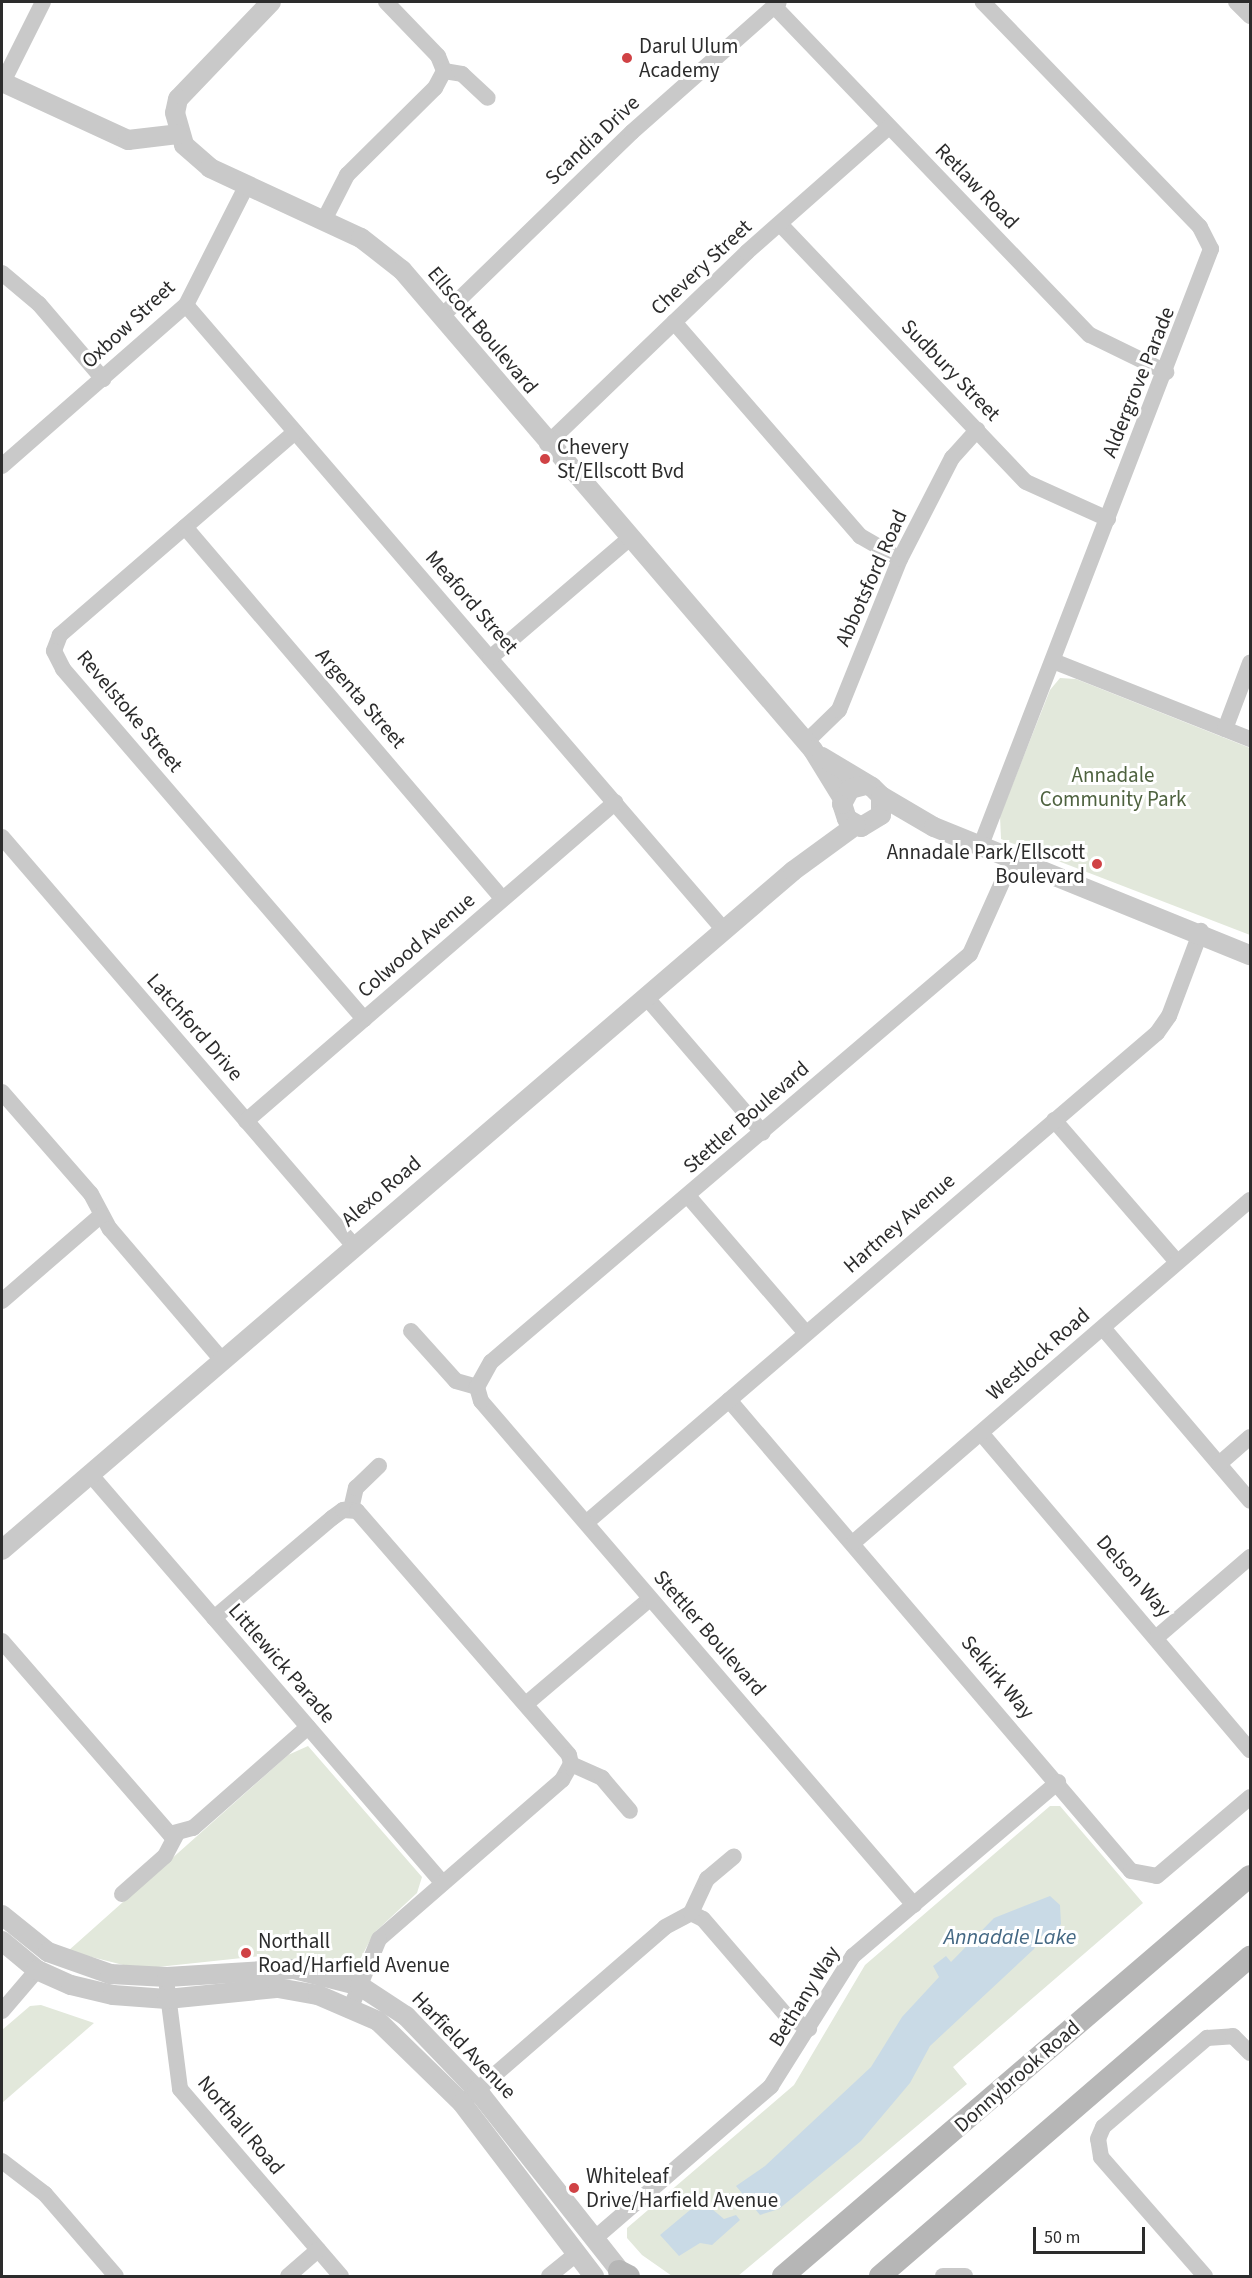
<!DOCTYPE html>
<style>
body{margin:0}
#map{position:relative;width:1252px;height:2278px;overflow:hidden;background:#fff;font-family:"Source Sans 3",sans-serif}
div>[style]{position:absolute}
.green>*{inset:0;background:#e2e8db}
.water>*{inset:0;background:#c9dae6}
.minor>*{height:16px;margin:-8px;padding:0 8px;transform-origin:8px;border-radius:8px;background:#c9c9c9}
.tertiary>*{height:20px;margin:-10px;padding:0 10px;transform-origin:10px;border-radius:10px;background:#c9c9c9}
.secondary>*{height:22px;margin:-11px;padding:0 11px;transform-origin:11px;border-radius:11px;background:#b6b6b6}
.dots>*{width:16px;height:16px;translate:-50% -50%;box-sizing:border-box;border:3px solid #fff;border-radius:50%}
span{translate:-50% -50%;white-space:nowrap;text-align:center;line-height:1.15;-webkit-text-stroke:6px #fff;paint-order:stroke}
.poi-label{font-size:21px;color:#2c2c2c}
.left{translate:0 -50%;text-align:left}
.right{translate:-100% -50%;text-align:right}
.street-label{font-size:21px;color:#2c2c2c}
.park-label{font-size:21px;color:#4e623f}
.water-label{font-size:22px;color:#446884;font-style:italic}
.frame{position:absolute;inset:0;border:3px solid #2c2c2c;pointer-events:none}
.scale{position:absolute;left:1033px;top:2227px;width:112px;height:27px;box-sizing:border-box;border:3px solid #2c2c2c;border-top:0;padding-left:8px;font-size:18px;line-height:21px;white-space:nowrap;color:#2c2c2c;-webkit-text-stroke:4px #fff;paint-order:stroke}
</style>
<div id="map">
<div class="green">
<i style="clip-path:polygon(1060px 678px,1076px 679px,1250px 748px,1250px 935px,1001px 839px,1000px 816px,1050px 690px)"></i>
<i style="clip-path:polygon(308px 1746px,422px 1877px,417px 1893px,374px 1933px,356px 1967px,341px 1971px,261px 1956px,139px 1969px,68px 1951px,288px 1755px)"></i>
<i style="clip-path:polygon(1050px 1806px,1060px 1806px,1143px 1903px,953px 2067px,967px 2084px,738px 2276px,672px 2276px,642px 2255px,627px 2238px,627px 2228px,794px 2085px,865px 1965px)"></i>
<i style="clip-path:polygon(41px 2005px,94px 2023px,2px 2103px,2px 2030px,30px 2006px)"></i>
</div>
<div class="water">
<i style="clip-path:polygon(1050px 1896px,1060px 1905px,1061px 1924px,1054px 1936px,1041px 1936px,1034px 1949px,930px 2046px,910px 2083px,861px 2141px,779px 2209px,760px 2215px,736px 2186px,765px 2166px,871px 2067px,902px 2017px,939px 1977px,933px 1966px,946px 1956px,951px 1962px,994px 1918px)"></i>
<i style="clip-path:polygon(712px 2209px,724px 2219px,736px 2215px,740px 2220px,712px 2245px,700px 2243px,679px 2256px,660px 2235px,690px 2210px)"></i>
</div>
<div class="minor">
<i style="left:386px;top:2px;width:75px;rotate:46.1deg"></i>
<i style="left:438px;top:56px;width:16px;rotate:68deg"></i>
<i style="left:444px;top:71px;width:18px;rotate:9deg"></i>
<i style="left:462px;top:74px;width:35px;rotate:43deg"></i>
<i style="left:1236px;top:2px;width:20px;rotate:45deg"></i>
<i style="left:774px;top:6px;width:456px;rotate:46.2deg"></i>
<i style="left:1090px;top:335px;width:85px;rotate:26deg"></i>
<i style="left:3px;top:82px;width:89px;rotate:-63.4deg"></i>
<i style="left:324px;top:220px;width:51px;rotate:-62.9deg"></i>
<i style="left:347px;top:175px;width:124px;rotate:-44.7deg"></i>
<i style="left:435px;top:88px;width:19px;rotate:-62deg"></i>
<i style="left:780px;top:224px;width:356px;rotate:46.4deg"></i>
<i style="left:1026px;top:482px;width:90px;rotate:24.3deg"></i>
<i style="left:2px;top:273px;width:48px;rotate:40deg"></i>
<i style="left:39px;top:304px;width:99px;rotate:49.5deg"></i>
<i style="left:186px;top:305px;width:825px;rotate:49.28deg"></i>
<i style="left:441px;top:317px;width:266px;rotate:-44.1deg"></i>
<i style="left:632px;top:132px;width:196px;rotate:-41.5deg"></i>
<i style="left:674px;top:322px;width:284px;rotate:49deg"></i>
<i style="left:860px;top:536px;width:46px;rotate:29.9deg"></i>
<i style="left:295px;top:432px;width:311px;rotate:139.2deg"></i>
<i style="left:60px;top:635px;width:17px;rotate:111deg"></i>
<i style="left:54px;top:651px;width:20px;rotate:63deg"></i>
<i style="left:63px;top:669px;width:462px;rotate:49.3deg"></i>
<i style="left:547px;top:444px;width:277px;rotate:-43.8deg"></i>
<i style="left:747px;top:252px;width:189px;rotate:-41.4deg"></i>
<i style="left:2px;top:466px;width:244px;rotate:-41.2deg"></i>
<i style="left:186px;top:305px;width:135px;rotate:-63.1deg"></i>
<i style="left:185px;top:527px;width:489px;rotate:49.5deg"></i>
<i style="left:490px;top:658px;width:183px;rotate:-40.6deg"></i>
<i style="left:1053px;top:661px;width:212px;rotate:21.6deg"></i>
<i style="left:1225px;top:729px;width:71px;rotate:-69.3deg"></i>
<i style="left:806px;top:742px;width:46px;rotate:-44.1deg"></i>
<i style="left:839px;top:710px;width:163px;rotate:-68deg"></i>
<i style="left:900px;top:559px;width:114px;rotate:-62.8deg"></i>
<i style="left:952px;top:458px;width:38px;rotate:-48deg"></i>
<i style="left:2px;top:837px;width:540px;rotate:49.28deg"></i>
<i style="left:981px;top:845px;width:639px;rotate:-68.9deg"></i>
<i style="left:1211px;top:249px;width:25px;rotate:-117deg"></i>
<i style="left:1200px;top:227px;width:313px;rotate:-134deg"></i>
<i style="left:646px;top:997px;width:179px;rotate:49.3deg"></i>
<i style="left:2px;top:1092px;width:135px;rotate:48.9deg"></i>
<i style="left:91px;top:1194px;width:40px;rotate:62deg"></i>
<i style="left:110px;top:1229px;width:172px;rotate:49.5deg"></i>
<i style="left:1054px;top:1120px;width:188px;rotate:49.1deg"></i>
<i style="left:246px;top:1121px;width:488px;rotate:-40.8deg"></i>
<i style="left:688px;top:1196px;width:181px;rotate:49.3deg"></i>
<i style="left:2px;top:1301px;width:130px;rotate:-40.9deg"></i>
<i style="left:1103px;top:1328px;width:227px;rotate:49.6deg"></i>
<i style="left:411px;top:1331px;width:67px;rotate:48deg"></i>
<i style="left:456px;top:1381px;width:22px;rotate:16deg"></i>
<i style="left:729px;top:1400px;width:619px;rotate:49.52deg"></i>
<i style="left:1131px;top:1871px;width:26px;rotate:11deg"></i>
<i style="left:1157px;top:1876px;width:122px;rotate:-40.3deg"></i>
<i style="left:981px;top:1433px;width:416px;rotate:49.7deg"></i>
<i style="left:1219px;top:1464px;width:41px;rotate:-41.1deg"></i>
<i style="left:90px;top:1474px;width:537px;rotate:49.23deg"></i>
<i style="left:351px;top:1509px;width:22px;rotate:-77deg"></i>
<i style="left:356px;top:1488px;width:32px;rotate:-44deg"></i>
<i style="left:587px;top:1522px;width:751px;rotate:-40.63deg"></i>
<i style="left:1157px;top:1033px;width:21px;rotate:-55deg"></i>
<i style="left:1169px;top:1016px;width:91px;rotate:-69.4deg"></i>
<i style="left:854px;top:1542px;width:523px;rotate:-40.82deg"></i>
<i style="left:214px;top:1618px;width:155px;rotate:-40.3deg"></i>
<i style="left:332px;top:1518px;width:14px;rotate:-36deg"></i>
<i style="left:343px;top:1510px;width:14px;rotate:4deg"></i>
<i style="left:357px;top:1511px;width:323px;rotate:49deg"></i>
<i style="left:569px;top:1755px;width:9px;rotate:77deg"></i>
<i style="left:571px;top:1764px;width:18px;rotate:119deg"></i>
<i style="left:562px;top:1780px;width:242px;rotate:139deg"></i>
<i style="left:379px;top:1939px;width:74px;rotate:112.4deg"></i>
<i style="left:1157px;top:1637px;width:123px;rotate:-40.7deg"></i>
<i style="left:2px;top:1641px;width:256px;rotate:49deg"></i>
<i style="left:170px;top:1834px;width:24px;rotate:-15deg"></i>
<i style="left:193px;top:1828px;width:153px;rotate:-41.3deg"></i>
<i style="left:526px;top:1704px;width:162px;rotate:-40.3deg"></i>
<i style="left:571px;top:1764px;width:34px;rotate:24deg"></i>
<i style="left:602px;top:1778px;width:43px;rotate:49.7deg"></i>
<i style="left:122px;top:1894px;width:57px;rotate:-41.5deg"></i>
<i style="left:165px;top:1856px;width:24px;rotate:-62deg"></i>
<i style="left:914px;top:1905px;width:664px;rotate:-130.67deg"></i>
<i style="left:481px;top:1401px;width:15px;rotate:-106deg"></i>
<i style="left:477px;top:1387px;width:29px;rotate:-61deg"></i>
<i style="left:491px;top:1362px;width:629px;rotate:-40.42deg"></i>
<i style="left:970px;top:954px;width:105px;rotate:-65.9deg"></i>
<i style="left:691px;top:1913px;width:13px;rotate:27deg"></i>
<i style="left:703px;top:1919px;width:127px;rotate:49.2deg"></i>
<i style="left:786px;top:2015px;width:27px;rotate:31deg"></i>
<i style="left:167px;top:1987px;width:103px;rotate:82.7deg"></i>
<i style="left:180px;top:2089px;width:247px;rotate:49.3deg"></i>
<i style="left:2px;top:2011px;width:54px;rotate:-49.5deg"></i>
<i style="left:469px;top:2097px;width:259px;rotate:-40.9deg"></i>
<i style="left:665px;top:1927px;width:30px;rotate:-28deg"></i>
<i style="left:691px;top:1913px;width:38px;rotate:-65deg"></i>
<i style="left:707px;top:1879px;width:35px;rotate:-40deg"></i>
<i style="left:2px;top:2161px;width:54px;rotate:37.5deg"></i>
<i style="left:45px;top:2194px;width:108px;rotate:49.1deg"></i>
<i style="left:594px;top:2239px;width:234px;rotate:-40.8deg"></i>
<i style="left:771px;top:2086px;width:154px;rotate:-57.8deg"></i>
<i style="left:853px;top:1956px;width:269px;rotate:-40.3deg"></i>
<i style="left:288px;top:2276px;width:40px;rotate:-41deg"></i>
<i style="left:549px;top:2276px;width:35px;rotate:-39deg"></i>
<i style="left:943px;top:2276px;width:22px"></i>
<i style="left:1205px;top:2276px;width:158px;rotate:-131.2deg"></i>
<i style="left:1101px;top:2157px;width:18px;rotate:-99deg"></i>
<i style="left:1098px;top:2139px;width:13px;rotate:-67deg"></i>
<i style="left:1103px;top:2127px;width:137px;rotate:-40.6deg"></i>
<i style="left:1207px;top:2038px;width:26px;rotate:-4deg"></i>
<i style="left:1233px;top:2036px;width:24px;rotate:45deg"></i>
</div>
<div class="tertiary">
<i style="left:271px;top:2px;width:134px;rotate:133.8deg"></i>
<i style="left:178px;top:99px;width:14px;rotate:102deg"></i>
<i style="left:175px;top:113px;width:33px;rotate:74deg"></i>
<i style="left:184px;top:145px;width:35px;rotate:41deg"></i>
<i style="left:210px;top:168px;width:166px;rotate:24.9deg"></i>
<i style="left:361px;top:238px;width:52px;rotate:38deg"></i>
<i style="left:402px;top:270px;width:632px;rotate:49.43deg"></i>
<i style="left:813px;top:750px;width:57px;rotate:58.5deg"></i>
<i style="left:2px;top:82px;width:139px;rotate:24.7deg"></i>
<i style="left:128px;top:140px;width:50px;rotate:-6.8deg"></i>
<i style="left:822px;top:757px;width:58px;rotate:31deg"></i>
<i style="left:872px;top:787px;width:13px;rotate:45deg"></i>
<i style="left:881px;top:796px;width:19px;rotate:90deg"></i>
<i style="left:881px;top:815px;width:23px;rotate:149deg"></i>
<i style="left:861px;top:827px;width:16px;rotate:-150deg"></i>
<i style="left:847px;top:819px;width:16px;rotate:-108deg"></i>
<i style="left:842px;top:804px;width:17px;rotate:-62deg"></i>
<i style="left:850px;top:789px;width:16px;rotate:-14deg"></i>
<i style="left:881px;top:796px;width:61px;rotate:30.3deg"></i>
<i style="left:934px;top:827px;width:341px;rotate:22.1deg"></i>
<i style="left:2px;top:1550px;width:1042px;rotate:-40.64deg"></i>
<i style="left:793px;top:871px;width:78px;rotate:-36.1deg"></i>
<i style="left:2px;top:1915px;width:59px;rotate:38.8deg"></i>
<i style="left:48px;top:1952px;width:66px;rotate:19.5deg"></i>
<i style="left:110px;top:1974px;width:57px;rotate:3deg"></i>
<i style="left:167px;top:1977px;width:127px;rotate:-3.6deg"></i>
<i style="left:294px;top:1969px;width:68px;rotate:14.4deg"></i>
<i style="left:360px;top:1986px;width:55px;rotate:33.1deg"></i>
<i style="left:406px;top:2016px;width:103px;rotate:46.2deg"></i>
<i style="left:477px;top:2090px;width:237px;rotate:51.7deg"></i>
<i style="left:2px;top:1941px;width:45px;rotate:39.6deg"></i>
<i style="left:37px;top:1970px;width:37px;rotate:24deg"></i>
<i style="left:71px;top:1985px;width:43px;rotate:13.4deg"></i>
<i style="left:113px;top:1995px;width:54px;rotate:4.2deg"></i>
<i style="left:167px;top:1999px;width:112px;rotate:-5.7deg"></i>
<i style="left:278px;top:1988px;width:41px;rotate:9.9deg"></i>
<i style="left:318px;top:1995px;width:65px;rotate:23.4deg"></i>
<i style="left:378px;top:2021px;width:117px;rotate:44.3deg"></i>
<i style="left:462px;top:2103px;width:218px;rotate:52.7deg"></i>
</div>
<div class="secondary">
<i style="left:619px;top:2271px;width:11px;rotate:27deg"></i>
<i style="left:783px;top:2276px;width:615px;rotate:-40.58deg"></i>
<i style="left:880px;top:2276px;width:489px;rotate:-40.8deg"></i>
</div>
<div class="dots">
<i style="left:627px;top:58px;background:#d04245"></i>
<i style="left:545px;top:459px;background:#d04245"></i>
<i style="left:1097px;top:864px;background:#d04245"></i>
<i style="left:246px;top:1953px;background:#d04245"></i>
<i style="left:574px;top:2188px;background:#d04245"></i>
</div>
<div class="poi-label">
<span class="left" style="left:639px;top:58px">Darul Ulum<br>Academy</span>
<span class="left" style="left:557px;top:459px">Chevery<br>St/Ellscott Bvd</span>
<span class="right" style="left:1085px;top:864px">Annadale Park/Ellscott<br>Boulevard</span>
<span class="left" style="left:258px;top:1953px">Northall<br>Road/Harfield Avenue</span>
<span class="left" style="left:586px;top:2188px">Whiteleaf<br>Drive/Harfield Avenue</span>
</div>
<div class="street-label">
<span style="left:592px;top:140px;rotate:-43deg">Scandia Drive</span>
<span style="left:977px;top:186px;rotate:46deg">Retlaw Road</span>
<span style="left:701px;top:267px;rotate:-43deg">Chevery Street</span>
<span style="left:128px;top:324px;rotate:-43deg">Oxbow Street</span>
<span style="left:483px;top:330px;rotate:50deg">Ellscott Boulevard</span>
<span style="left:951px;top:370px;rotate:46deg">Sudbury Street</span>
<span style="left:1138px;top:382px;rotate:-68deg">Aldergrove Parade</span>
<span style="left:871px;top:578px;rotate:-66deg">Abbotsford Road</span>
<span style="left:472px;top:602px;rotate:49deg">Meaford Street</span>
<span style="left:361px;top:698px;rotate:49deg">Argenta Street</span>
<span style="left:130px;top:711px;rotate:50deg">Revelstoke Street</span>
<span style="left:416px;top:945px;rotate:-41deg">Colwood Avenue</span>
<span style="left:195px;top:1027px;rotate:49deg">Latchford Drive</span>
<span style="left:746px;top:1117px;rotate:-41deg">Stettler Boulevard</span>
<span style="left:381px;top:1191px;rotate:-40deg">Alexo Road</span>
<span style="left:899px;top:1223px;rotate:-41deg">Hartney Avenue</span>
<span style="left:1038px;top:1354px;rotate:-41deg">Westlock Road</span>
<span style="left:1134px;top:1576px;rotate:49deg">Delson Way</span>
<span style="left:710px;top:1633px;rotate:49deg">Stettler Boulevard</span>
<span style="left:282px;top:1663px;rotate:49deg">Littlewick Parade</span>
<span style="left:998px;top:1677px;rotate:50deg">Selkirk Way</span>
<span style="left:804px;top:1996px;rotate:-58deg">Bethany Way</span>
<span style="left:464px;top:2045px;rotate:46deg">Harfield Avenue</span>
<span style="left:1017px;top:2076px;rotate:-41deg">Donnybrook Road</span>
<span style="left:241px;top:2125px;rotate:50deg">Northall Road</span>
</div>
<div class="park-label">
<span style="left:1113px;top:787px">Annadale<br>Community Park</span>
</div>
<div class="water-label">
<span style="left:1010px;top:1938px">Annadale Lake</span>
</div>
<div class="frame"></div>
<div class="scale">50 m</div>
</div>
